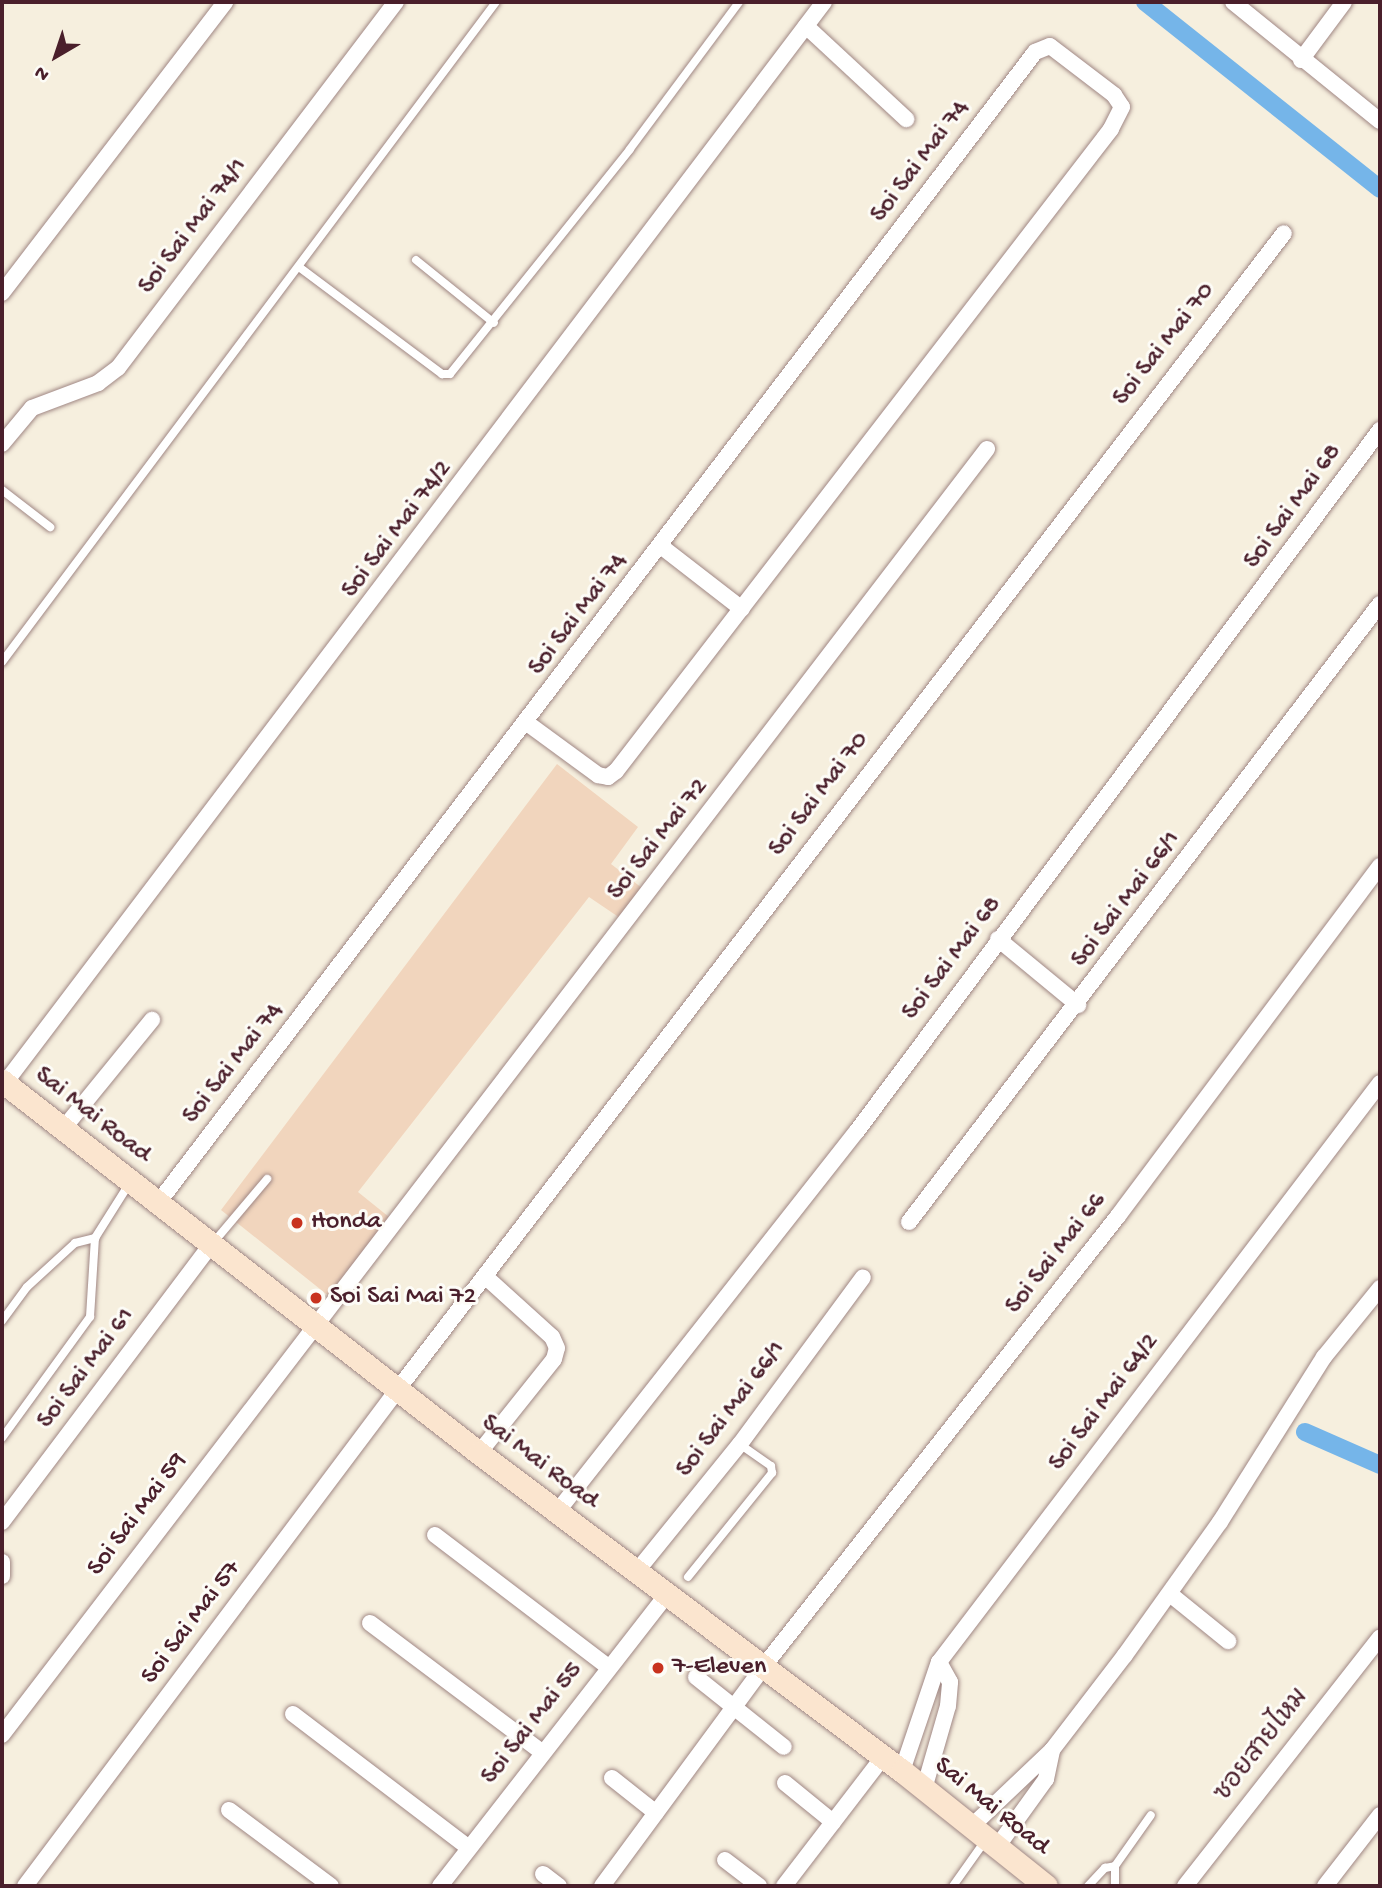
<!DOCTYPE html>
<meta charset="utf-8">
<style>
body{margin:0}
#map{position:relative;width:1382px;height:1888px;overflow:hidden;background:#f6efde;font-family:"Gochi Hand","Playpen Sans Thai",sans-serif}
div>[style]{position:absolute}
.built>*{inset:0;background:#f1d5bd}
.canal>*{height:18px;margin:-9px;padding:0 9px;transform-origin:9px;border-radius:9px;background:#75b5e9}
.roads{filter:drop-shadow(0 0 2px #a08784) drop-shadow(0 0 2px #a08784)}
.service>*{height:8px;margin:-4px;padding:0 4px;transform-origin:4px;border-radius:4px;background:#fff}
.minor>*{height:16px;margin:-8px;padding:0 8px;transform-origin:8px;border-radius:8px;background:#fff}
.secondary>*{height:23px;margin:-11.5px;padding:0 11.5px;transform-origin:11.5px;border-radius:11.5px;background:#fbe5cf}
.dots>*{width:19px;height:19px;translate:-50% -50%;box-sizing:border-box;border:4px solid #fdfcf7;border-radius:50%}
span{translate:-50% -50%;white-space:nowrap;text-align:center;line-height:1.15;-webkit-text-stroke:6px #fdfcf7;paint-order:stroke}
.street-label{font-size:26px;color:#4a1f2b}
.poi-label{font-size:26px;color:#4a1f2b}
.left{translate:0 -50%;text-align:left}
.frame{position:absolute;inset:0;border:4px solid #4a1f2b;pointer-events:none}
.north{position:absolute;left:21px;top:21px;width:70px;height:70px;-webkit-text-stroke:5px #fdfcf7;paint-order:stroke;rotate:219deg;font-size:19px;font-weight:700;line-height:28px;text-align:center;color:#4a1f2b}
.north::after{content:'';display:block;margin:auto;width:24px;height:32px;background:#4a1f2b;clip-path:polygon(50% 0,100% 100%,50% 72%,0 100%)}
</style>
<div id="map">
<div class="built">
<i style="clip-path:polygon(557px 764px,638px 827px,611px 864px,642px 888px,620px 918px,589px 897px,358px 1192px,389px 1217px,330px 1297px,221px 1210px)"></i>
</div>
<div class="canal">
<i style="left:1145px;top:2px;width:300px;rotate:38.5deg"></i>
<i style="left:1305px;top:1432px;width:82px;rotate:23.7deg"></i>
</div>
<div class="roads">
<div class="service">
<i style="left:416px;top:260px;width:100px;rotate:38.9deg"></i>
<i style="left:299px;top:267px;width:179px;rotate:36.8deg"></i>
<i style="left:442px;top:374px;width:8px"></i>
<i style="left:450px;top:374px;width:288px;rotate:-51.3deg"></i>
<i style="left:630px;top:149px;width:183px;rotate:-53.4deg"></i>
<i style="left:2px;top:490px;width:61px;rotate:37.6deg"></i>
<i style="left:2px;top:662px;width:824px;rotate:-53.19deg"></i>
<i style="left:213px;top:1243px;width:84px;rotate:-49.8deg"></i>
<i style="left:2px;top:1321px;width:42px;rotate:-53.7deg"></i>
<i style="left:27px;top:1287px;width:65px;rotate:-42.5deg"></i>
<i style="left:75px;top:1243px;width:21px;rotate:-14deg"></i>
<i style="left:95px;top:1238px;width:64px;rotate:-57.8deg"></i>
<i style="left:2px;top:1438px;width:150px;rotate:-54deg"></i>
<i style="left:90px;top:1317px;width:79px;rotate:-86.4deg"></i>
<i style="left:688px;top:1577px;width:134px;rotate:-51.1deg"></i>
<i style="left:772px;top:1473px;width:7px;rotate:-98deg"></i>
<i style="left:771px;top:1466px;width:38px;rotate:-145deg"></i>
<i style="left:953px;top:1886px;width:55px;rotate:-54.6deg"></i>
<i style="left:1088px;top:1886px;width:25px;rotate:-47deg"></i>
<i style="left:1105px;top:1868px;width:10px;rotate:-11deg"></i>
<i style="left:1115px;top:1866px;width:62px;rotate:-54.8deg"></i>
<i style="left:1115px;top:1886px;width:20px;rotate:-90deg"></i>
</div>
<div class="minor">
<i style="left:1233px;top:2px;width:189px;rotate:39deg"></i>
<i style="left:806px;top:26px;width:137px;rotate:42.9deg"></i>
<i style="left:1301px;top:60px;width:72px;rotate:-53.4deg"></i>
<i style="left:2px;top:293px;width:367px;rotate:-52.5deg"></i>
<i style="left:2px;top:444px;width:47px;rotate:-50.2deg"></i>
<i style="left:32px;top:408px;width:71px;rotate:-20.7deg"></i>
<i style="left:98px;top:383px;width:25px;rotate:-37deg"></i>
<i style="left:118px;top:368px;width:460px;rotate:-52.8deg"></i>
<i style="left:662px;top:547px;width:101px;rotate:37.8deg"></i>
<i style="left:998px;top:939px;width:104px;rotate:39.5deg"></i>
<i style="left:5px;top:1083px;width:1356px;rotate:-52.85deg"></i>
<i style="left:63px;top:1129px;width:141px;rotate:-50.8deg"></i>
<i style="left:158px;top:1203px;width:1447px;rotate:-52.69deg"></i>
<i style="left:1035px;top:52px;width:16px;rotate:-22deg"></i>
<i style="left:1050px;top:46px;width:81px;rotate:37.4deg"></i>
<i style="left:1114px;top:95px;width:14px;rotate:56deg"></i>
<i style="left:1122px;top:107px;width:25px;rotate:117deg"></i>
<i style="left:1111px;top:129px;width:811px;rotate:127.63deg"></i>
<i style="left:616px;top:771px;width:10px;rotate:143deg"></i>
<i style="left:608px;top:777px;width:10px;rotate:-169deg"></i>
<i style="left:598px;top:775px;width:88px;rotate:-143.8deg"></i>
<i style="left:909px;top:1222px;width:777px;rotate:-52.69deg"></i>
<i style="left:479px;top:1453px;width:120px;rotate:-51.4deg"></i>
<i style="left:554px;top:1359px;width:11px;rotate:-75deg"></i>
<i style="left:557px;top:1348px;width:12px;rotate:-114deg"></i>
<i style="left:552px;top:1337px;width:88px;rotate:-137.8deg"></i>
<i style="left:557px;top:1512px;width:485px;rotate:-51.8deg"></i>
<i style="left:857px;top:1131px;width:875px;rotate:-53.27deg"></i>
<i style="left:2px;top:1522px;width:347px;rotate:-53deg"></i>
<i style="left:435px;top:1535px;width:218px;rotate:37.3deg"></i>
<i style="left:2px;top:1562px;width:14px;rotate:90deg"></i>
<i style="left:637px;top:1571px;width:164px;rotate:-51deg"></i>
<i style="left:740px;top:1444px;width:207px;rotate:-53.6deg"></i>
<i style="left:1170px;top:1594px;width:75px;rotate:39deg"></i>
<i style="left:370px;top:1623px;width:215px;rotate:36.9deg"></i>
<i style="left:696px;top:1677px;width:112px;rotate:38.5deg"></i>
<i style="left:293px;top:1714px;width:221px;rotate:37.3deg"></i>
<i style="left:2px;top:1735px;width:1620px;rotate:-52.55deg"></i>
<i style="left:902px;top:1771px;width:115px;rotate:-71.3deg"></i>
<i style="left:939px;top:1662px;width:728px;rotate:-52.7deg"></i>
<i style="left:612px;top:1778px;width:56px;rotate:38.5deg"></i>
<i style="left:785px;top:1783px;width:62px;rotate:39.1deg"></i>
<i style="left:924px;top:1789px;width:86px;rotate:-73.9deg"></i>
<i style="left:948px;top:1706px;width:24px;rotate:-85deg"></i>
<i style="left:950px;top:1682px;width:23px;rotate:-119deg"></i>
<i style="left:229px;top:1810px;width:127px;rotate:36.7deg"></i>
<i style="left:972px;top:1826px;width:110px;rotate:-43.5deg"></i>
<i style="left:1052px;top:1750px;width:120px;rotate:-52.5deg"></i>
<i style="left:1125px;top:1655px;width:163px;rotate:-54.5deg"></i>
<i style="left:1220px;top:1522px;width:195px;rotate:-57.8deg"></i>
<i style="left:1324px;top:1357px;width:89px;rotate:-50.9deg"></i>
<i style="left:997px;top:1847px;width:84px;rotate:-54.2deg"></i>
<i style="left:1046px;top:1779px;width:30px;rotate:-78deg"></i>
<i style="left:725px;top:1860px;width:43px;rotate:37.4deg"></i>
<i style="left:543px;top:1874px;width:20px;rotate:37deg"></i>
<i style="left:25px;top:1886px;width:621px;rotate:-53.11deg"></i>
<i style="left:398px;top:1389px;width:1456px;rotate:-52.53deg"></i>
<i style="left:440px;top:1886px;width:370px;rotate:-52.1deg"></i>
<i style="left:602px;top:1886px;width:273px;rotate:-53.6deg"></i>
<i style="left:764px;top:1666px;width:573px;rotate:-51.81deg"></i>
<i style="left:1118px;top:1216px;width:437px;rotate:-53.2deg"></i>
<i style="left:784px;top:1886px;width:163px;rotate:-52.5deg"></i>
<i style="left:1185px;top:1886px;width:316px;rotate:-51.9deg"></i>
<i style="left:1325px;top:1886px;width:90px;rotate:-52.2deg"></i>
</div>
<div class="secondary">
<i style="left:2px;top:1081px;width:605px;rotate:37.95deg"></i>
<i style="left:479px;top:1453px;width:529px;rotate:36.93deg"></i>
<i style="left:902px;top:1771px;width:184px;rotate:38.6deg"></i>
</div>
</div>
<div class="dots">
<i style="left:297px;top:1223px;background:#c8321e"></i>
<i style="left:316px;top:1298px;background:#c8321e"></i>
<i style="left:658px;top:1668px;background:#c8321e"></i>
</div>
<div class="street-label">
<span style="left:921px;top:162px;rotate:-53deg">Soi Sai Mai 74</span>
<span style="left:194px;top:227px;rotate:-53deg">Soi Sai Mai 74/1</span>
<span style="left:1165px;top:345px;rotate:-52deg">Soi Sai Mai 70</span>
<span style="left:1294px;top:507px;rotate:-54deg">Soi Sai Mai 68</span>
<span style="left:398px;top:530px;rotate:-53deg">Soi Sai Mai 74/2</span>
<span style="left:579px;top:615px;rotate:-53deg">Soi Sai Mai 74</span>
<span style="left:820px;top:795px;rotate:-53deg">Soi Sai Mai 70</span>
<span style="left:659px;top:840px;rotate:-52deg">Soi Sai Mai 72</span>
<span style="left:1127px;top:900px;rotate:-53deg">Soi Sai Mai 66/1</span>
<span style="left:953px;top:959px;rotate:-53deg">Soi Sai Mai 68</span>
<span style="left:234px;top:1064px;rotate:-52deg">Soi Sai Mai 74</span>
<span style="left:92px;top:1116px;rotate:38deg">Sai Mai Road</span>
<span style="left:1057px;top:1254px;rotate:-52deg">Soi Sai Mai 66</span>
<span style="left:87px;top:1369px;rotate:-53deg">Soi Sai Mai 61</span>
<span style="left:1105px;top:1403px;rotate:-53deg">Soi Sai Mai 64/2</span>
<span style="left:732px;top:1410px;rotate:-53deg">Soi Sai Mai 66/1</span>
<span style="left:539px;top:1463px;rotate:37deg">Sai Mai Road</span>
<span style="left:138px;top:1515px;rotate:-53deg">Soi Sai Mai 59</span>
<span style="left:192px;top:1623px;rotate:-53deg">Soi Sai Mai 57</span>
<span style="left:533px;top:1724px;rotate:-52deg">Soi Sai Mai 55</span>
<span style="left:1263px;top:1746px;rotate:-52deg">ซอยสายไหม</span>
<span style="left:991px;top:1807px;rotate:39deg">Sai Mai Road</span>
</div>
<div class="poi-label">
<span class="left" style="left:311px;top:1223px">Honda</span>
<span class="left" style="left:330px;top:1298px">Soi Sai Mai 72</span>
<span class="left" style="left:672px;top:1668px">7-Eleven</span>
</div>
<div class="frame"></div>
<div class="north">N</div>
</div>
